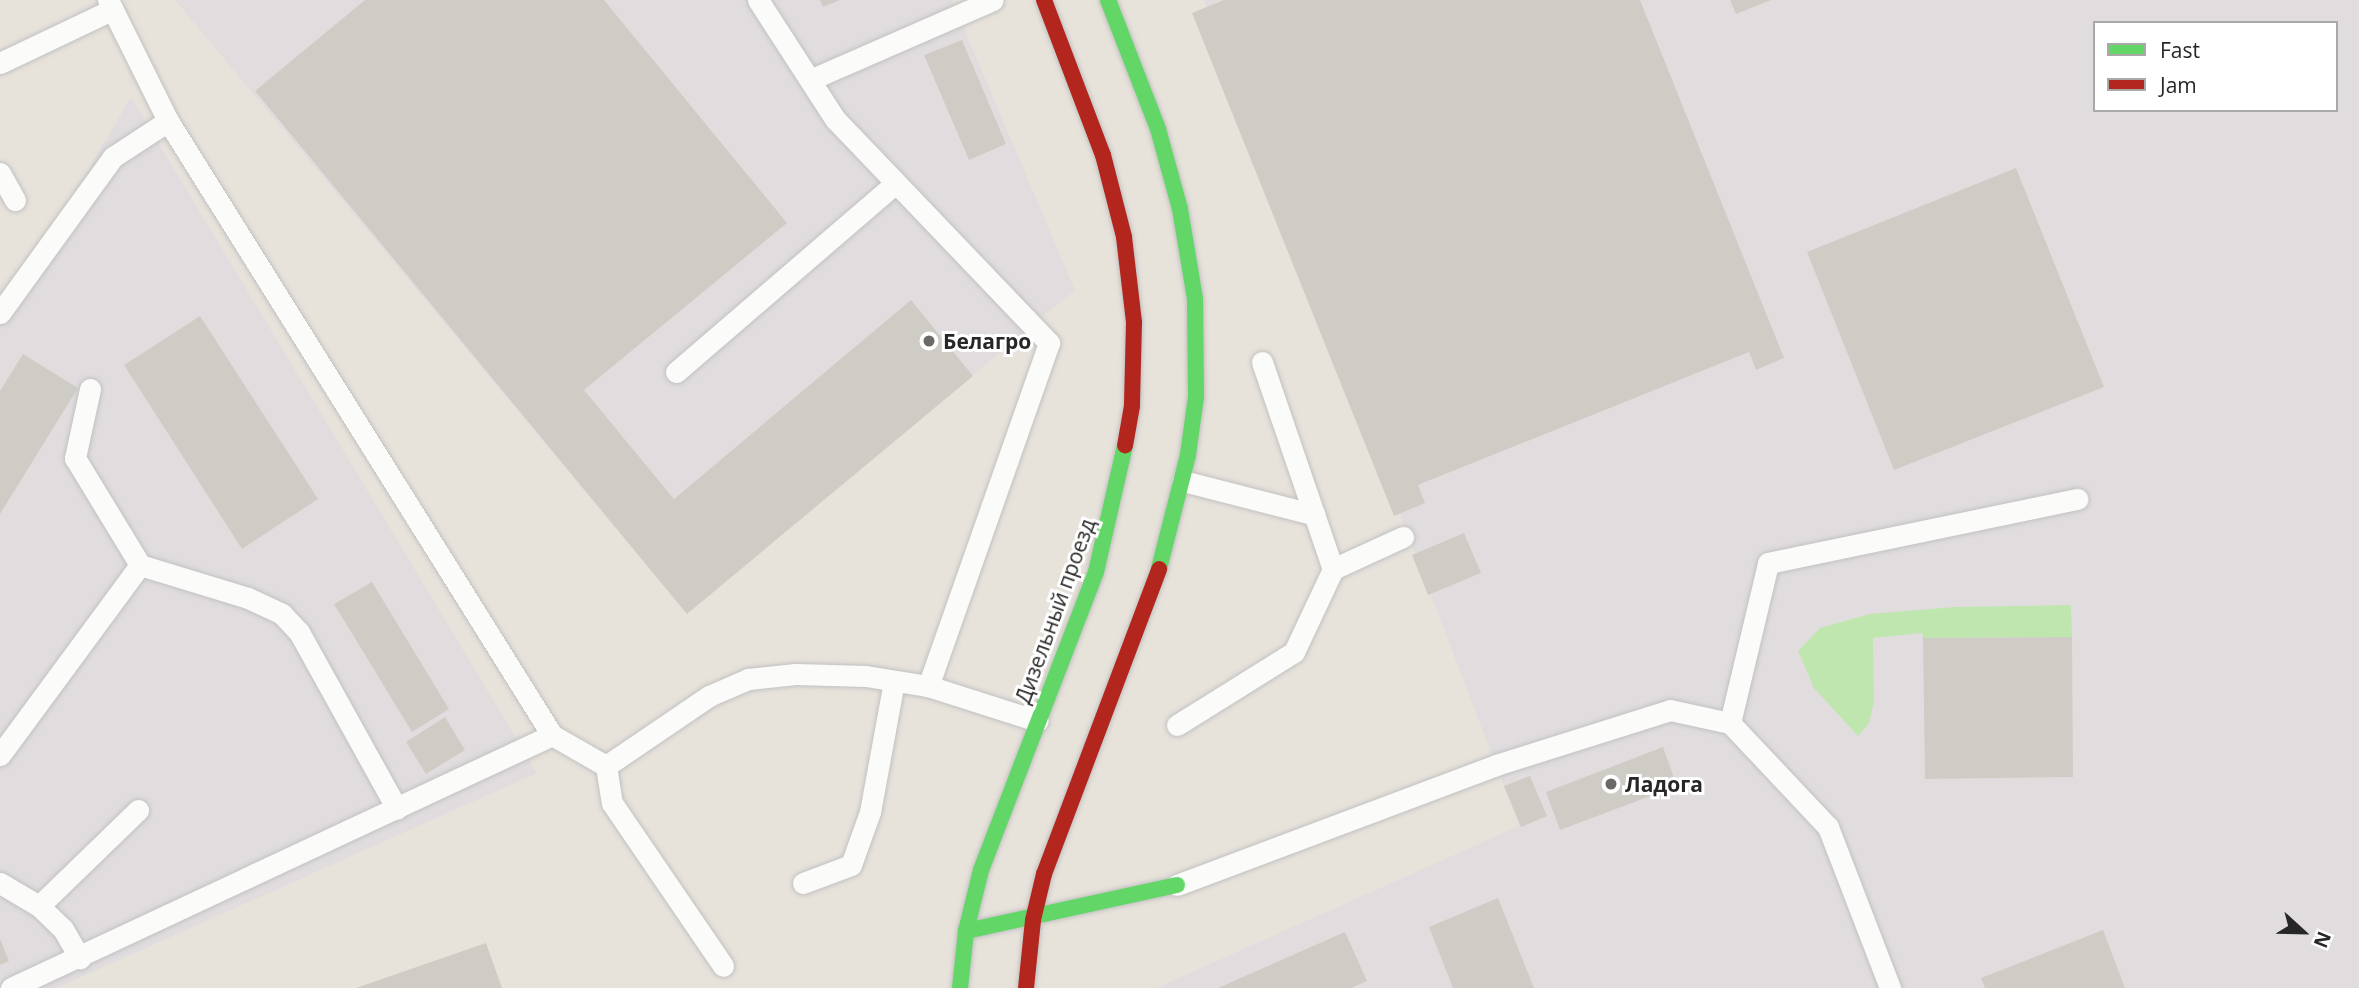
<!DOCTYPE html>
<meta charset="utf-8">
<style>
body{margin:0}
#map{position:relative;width:2359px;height:988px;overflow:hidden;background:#e7e3db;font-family:"Open Sans",sans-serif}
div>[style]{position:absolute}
.industrial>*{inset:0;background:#e1dddf}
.green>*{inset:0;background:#bfe6af}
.building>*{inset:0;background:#cfccc6}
.roads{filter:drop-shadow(0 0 2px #c2c1c2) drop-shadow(0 0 2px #c2c1c2)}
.lane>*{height:21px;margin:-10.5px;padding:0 10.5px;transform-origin:10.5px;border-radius:10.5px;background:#fbfbfa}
.fast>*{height:16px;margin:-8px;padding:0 8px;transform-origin:8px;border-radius:8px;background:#63d668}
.jam>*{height:16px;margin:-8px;padding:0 8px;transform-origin:8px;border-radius:8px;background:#b3261e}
.dots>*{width:19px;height:19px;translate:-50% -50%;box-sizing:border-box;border:4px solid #fff;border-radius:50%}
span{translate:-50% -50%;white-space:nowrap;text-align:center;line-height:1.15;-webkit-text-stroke:6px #fff;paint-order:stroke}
.poi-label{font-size:21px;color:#272727;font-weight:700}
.left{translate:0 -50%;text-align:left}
.street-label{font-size:21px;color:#272727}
.legend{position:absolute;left:2093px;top:21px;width:245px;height:91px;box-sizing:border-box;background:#fff;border:2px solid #a9a9a9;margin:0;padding:9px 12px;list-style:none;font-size:21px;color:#272727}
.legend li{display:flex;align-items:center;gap:14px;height:35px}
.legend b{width:35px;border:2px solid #a9a9a9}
.north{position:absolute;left:2268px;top:897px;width:70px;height:70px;-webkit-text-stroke:5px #fff;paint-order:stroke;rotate:112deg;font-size:19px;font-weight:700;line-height:28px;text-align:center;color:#272727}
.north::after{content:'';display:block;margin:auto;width:24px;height:32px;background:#272727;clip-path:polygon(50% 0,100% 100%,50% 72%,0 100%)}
</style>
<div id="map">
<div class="industrial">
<i style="clip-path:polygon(175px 0,952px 0,1075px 290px,687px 614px)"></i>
<i style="clip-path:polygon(evenodd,1204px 0,2359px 0,2359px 988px,1156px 988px,1519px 826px,1204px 0,2095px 23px,2336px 23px,2336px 110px,2095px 110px,2095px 23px)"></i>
<i style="clip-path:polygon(131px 97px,537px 773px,57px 988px,0 988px,0 320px)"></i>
</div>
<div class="green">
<i style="clip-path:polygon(2071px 605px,2072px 637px,1923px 638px,1922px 633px,1873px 638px,1874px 701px,1869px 723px,1858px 736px,1814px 688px,1798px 651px,1820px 628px,1870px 614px,1955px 607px)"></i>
</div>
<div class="building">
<i style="clip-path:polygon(365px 0,604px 0,787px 223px,584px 390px,674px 499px,911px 300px,973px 376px,687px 614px,255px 91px)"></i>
<i style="clip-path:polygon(820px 0,840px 0,823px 7px)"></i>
<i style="clip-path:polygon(1224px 0,1640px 0,1784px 358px,1756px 370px,1749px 352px,1418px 485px,1425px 503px,1394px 516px,1192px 13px)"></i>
<i style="clip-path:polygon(1730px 0,1771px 0,1736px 14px)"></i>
<i style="clip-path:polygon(962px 40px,1006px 144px,969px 160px,924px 55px)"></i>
<i style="clip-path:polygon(2016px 168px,2104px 387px,1894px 470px,1807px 252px)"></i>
<i style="clip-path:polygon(200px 316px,318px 499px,242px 549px,124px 365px)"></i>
<i style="clip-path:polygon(23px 354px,78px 388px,0 514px,0 391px)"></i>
<i style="clip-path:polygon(1464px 533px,1481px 573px,1428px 595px,1412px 555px)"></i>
<i style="clip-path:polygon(372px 582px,449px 709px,412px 732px,334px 604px)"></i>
<i style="clip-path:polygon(2072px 637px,2073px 777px,1925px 779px,1923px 638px)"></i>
<i style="clip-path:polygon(445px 717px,465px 750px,426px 774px,406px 742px)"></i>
<i style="clip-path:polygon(1663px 747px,1677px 786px,1560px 830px,1546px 792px)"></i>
<i style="clip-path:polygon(1530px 776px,1547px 816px,1521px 827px,1504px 786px)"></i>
<i style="clip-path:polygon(1498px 898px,1534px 988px,1453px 988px,1429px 927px)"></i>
<i style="clip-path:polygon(2103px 930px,2125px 988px,1985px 988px,1981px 978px)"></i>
<i style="clip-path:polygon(1345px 932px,1367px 981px,1351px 988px,1218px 988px)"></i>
<i style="clip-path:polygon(0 939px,9px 961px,0 965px)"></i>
<i style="clip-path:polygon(486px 943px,502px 988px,356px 988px)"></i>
</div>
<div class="roads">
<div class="lane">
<i style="left:108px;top:0;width:135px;rotate:63.6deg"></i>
<i style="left:168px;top:121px;width:724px;rotate:57.98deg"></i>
<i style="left:552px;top:735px;width:62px;rotate:29.9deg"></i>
<i style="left:606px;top:766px;width:125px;rotate:-34.2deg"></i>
<i style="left:709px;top:696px;width:43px;rotate:-23.6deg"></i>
<i style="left:748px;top:679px;width:48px;rotate:-5.9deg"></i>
<i style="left:796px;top:674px;width:70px;rotate:1.6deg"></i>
<i style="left:866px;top:676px;width:63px;rotate:9.2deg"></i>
<i style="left:928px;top:686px;width:115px;rotate:17.7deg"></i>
<i style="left:758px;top:0;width:142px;rotate:57.1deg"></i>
<i style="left:835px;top:119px;width:310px;rotate:46.3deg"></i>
<i style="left:1049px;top:343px;width:364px;rotate:109.4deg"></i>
<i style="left:0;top:63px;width:125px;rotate:-25.5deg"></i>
<i style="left:812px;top:79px;width:197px;rotate:-23.6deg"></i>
<i style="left:0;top:173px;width:31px;rotate:61deg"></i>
<i style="left:0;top:313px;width:193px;rotate:-54.1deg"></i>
<i style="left:113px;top:157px;width:66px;rotate:-33.2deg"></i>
<i style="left:1262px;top:362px;width:219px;rotate:71.1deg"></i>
<i style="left:1333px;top:569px;width:77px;rotate:-24.6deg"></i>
<i style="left:676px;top:372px;width:290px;rotate:-40.7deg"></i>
<i style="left:90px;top:389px;width:71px;rotate:102.3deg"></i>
<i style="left:75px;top:458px;width:125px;rotate:58.7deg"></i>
<i style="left:1183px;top:481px;width:136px;rotate:14.4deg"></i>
<i style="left:1730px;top:723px;width:164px;rotate:-76.6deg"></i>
<i style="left:1768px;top:563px;width:316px;rotate:-11.7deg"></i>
<i style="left:1177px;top:725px;width:138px;rotate:-32deg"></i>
<i style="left:1294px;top:652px;width:92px;rotate:-64.8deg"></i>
<i style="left:0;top:755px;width:236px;rotate:-53.6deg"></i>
<i style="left:140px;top:565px;width:113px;rotate:17deg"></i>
<i style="left:248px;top:598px;width:38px;rotate:25deg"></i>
<i style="left:282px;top:614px;width:25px;rotate:47deg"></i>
<i style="left:299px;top:632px;width:202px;rotate:61deg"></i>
<i style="left:606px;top:766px;width:37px;rotate:81deg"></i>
<i style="left:612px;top:803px;width:197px;rotate:55.7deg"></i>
<i style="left:0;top:883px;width:45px;rotate:30.5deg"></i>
<i style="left:39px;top:906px;width:33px;rotate:44deg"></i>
<i style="left:63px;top:929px;width:34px;rotate:60deg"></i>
<i style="left:803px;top:883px;width:51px;rotate:-20.6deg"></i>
<i style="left:851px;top:865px;width:56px;rotate:-70.3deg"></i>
<i style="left:870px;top:812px;width:133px;rotate:-79.6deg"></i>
<i style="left:1177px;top:885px;width:341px;rotate:-20.6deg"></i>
<i style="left:1496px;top:765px;width:182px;rotate:-17.5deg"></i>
<i style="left:1670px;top:710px;width:61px;rotate:12.2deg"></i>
<i style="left:1730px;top:723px;width:143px;rotate:46.7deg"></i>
<i style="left:1828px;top:827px;width:173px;rotate:68.9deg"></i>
<i style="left:39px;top:906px;width:138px;rotate:-44.1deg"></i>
<i style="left:11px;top:988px;width:597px;rotate:-25.06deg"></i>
</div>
<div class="fast">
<i style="left:1108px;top:0;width:138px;rotate:68.8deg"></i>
<i style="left:1158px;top:129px;width:83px;rotate:74.6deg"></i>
<i style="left:1180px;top:209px;width:91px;rotate:80.5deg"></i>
<i style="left:1195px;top:299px;width:98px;rotate:89.4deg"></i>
<i style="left:1196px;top:397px;width:59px;rotate:97.9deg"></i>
<i style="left:1188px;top:455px;width:118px;rotate:104.3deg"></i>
<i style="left:966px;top:931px;width:216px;rotate:-12.3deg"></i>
<i style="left:960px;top:988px;width:57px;rotate:-84deg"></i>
<i style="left:966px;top:931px;width:63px;rotate:-76.2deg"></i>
<i style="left:981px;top:870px;width:319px;rotate:-68.9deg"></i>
<i style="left:1096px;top:572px;width:130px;rotate:-77.1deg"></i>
</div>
<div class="jam">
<i style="left:1044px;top:0;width:166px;rotate:69.2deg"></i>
<i style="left:1103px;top:155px;width:85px;rotate:75.6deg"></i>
<i style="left:1124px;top:237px;width:86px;rotate:83.3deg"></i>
<i style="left:1134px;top:322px;width:84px;rotate:91.4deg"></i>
<i style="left:1132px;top:406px;width:40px;rotate:100deg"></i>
<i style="left:1026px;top:988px;width:68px;rotate:-84.1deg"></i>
<i style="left:1033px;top:920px;width:47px;rotate:-76.6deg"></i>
<i style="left:1044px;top:874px;width:326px;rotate:-69.3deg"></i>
</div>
</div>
<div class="dots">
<i style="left:929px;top:341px;background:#6a6966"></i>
<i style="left:1611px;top:784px;background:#6a6966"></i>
</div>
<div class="poi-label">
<span class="left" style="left:943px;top:341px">Белагро</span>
<span class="left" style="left:1625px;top:784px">Ладога</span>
</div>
<div class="street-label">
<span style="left:1055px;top:611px;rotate:-70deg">Дизельный проезд</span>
</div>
<ul class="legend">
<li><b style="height:9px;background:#63d668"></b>Fast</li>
<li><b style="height:9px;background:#b3261e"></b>Jam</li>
</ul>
<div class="north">N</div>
</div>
